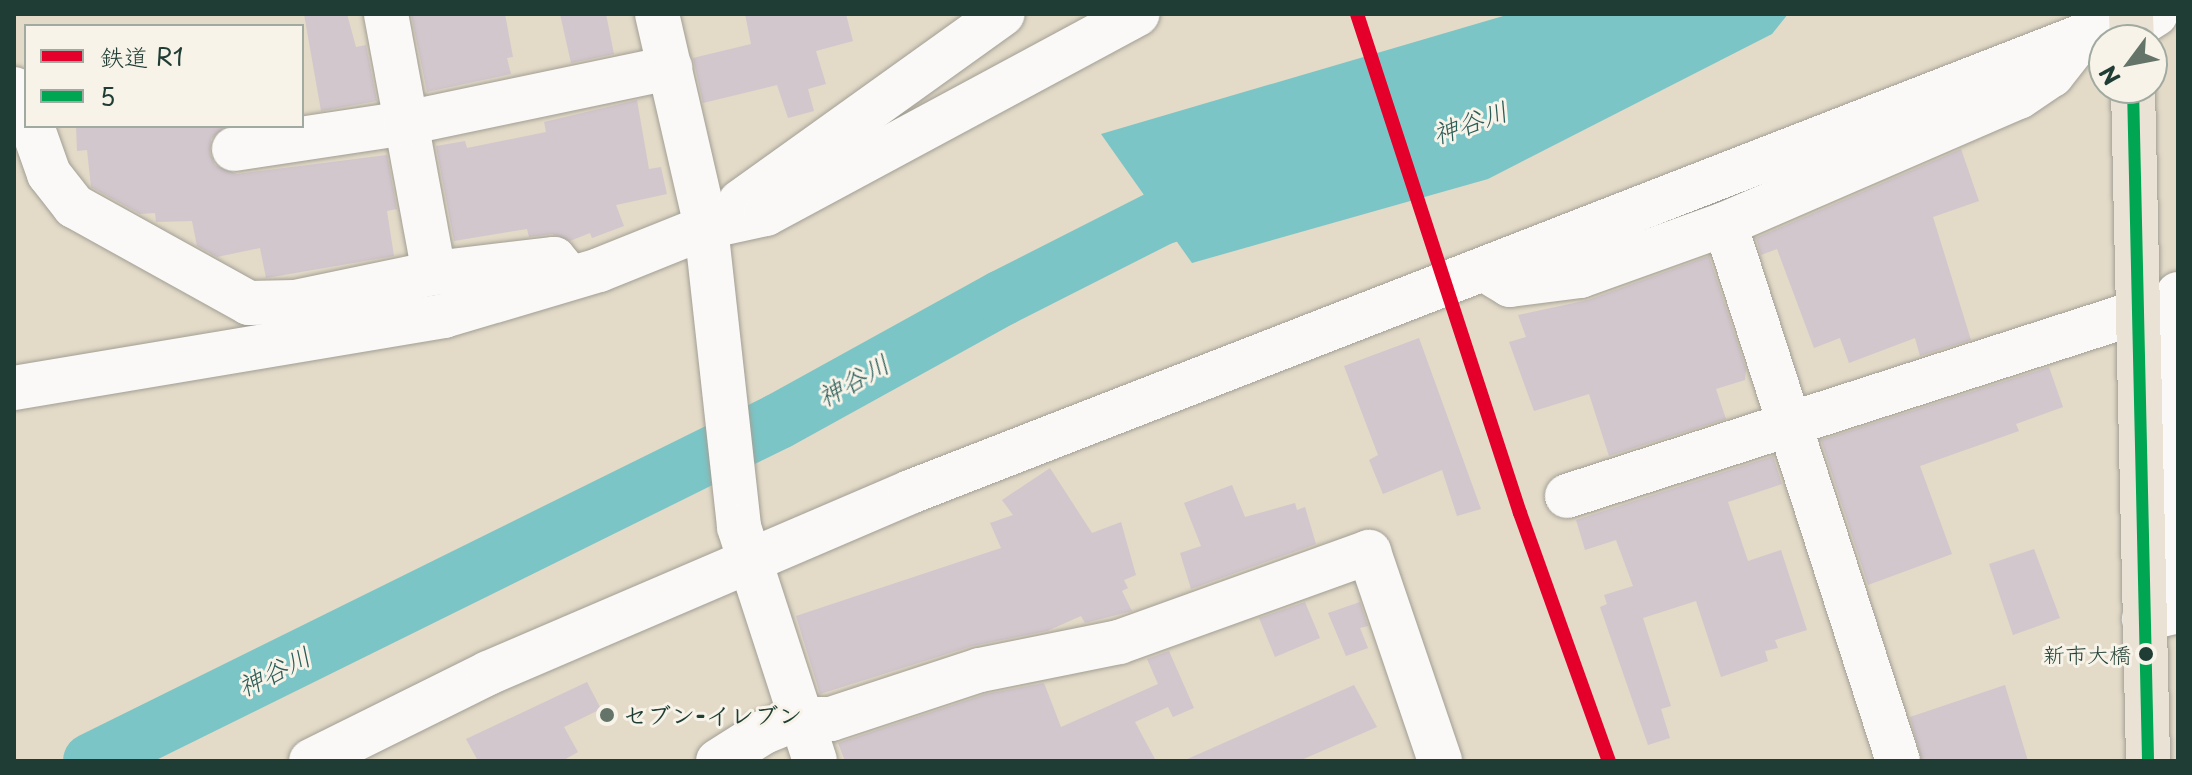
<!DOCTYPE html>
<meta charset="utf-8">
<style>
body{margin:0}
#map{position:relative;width:2192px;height:775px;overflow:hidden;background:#e3dac8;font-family:"Playpen Sans","Klee One",sans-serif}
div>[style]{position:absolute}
.water>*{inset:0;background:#7bc5c6}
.river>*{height:56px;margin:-28px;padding:0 28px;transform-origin:28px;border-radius:28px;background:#7bc5c6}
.building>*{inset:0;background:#d2c7cd}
.roads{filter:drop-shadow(0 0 2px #a19f94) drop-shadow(0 0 2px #a19f94)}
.minor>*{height:44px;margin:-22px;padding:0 22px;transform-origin:22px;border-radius:22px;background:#fbf9f7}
.highway>*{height:44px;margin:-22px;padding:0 22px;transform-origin:22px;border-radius:22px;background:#ebe2d6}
.bus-1>*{height:12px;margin:-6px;padding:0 6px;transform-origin:6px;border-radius:6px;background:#00a651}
.rail-1>*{height:14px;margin:-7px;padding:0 7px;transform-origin:7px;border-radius:7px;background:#e4002b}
.dots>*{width:22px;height:22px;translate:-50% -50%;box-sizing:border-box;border:4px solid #f7f3e8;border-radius:50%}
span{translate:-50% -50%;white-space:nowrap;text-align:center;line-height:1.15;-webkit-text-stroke:6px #f7f3e8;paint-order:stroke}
.bus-label{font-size:22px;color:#1f3d34}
.right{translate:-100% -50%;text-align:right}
.poi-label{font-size:24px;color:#1f3d34;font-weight:700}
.left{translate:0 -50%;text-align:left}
.water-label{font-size:26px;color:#2b5d58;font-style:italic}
.frame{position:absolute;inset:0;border:16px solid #1f3d34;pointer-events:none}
.legend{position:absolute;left:24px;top:24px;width:280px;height:104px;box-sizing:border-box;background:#f7f3e8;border:2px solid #a1aaa0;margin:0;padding:10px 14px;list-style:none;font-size:24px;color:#1f3d34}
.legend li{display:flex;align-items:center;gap:16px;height:40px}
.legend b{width:40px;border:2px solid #a1aaa0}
.north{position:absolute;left:2088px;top:24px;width:80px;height:80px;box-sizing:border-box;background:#f7f3e8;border:2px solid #a1aaa0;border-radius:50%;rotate:238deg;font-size:22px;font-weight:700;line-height:32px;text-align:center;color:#1f3d34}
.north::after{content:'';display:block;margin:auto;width:28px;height:36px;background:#647468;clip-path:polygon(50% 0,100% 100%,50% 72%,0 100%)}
</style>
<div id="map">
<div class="water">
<i style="clip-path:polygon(1510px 14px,1788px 14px,1772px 34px,1488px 179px,1192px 263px,1101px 134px)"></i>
</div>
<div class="river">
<i style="left:91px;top:761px;width:767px;rotate:-26.3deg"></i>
<i style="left:779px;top:421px;width:255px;rotate:-28.9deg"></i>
<i style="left:1002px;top:298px;width:179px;rotate:-26.9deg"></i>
<i style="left:1162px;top:217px;width:73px;rotate:-16.7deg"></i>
</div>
<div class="building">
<i style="clip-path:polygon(304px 14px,347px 14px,356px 47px,366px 45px,377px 101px,321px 111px)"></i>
<i style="clip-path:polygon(411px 14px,505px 14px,513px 57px,507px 58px,511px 74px,427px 92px)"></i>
<i style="clip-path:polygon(560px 14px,606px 14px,614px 54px,571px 63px)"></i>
<i style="clip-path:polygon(745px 14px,846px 14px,853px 41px,816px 51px,826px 84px,808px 89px,814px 111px,788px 118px,777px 85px,703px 103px,693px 58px,751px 44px)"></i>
<i style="clip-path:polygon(637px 100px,649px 169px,661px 167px,667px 194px,616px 205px,624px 226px,592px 238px,590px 233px,570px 241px,552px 234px,529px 237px,527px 229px,454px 241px,436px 146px,465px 141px,467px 148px,546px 132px,544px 122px)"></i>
<i style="clip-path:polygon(76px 126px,226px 126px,211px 139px,210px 153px,215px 165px,237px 174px,387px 155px,397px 209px,387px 211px,394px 256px,266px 278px,260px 248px,217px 257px,197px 246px,192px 221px,156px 222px,155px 213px,140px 214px,91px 187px,87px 150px,77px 151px)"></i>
<i style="clip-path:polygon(1961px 149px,1979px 201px,1933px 217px,1971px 340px,1920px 356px,1915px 338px,1849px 363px,1840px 338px,1814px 348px,1777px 249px,1761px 255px,1756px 238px)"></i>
<i style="clip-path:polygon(1709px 256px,1746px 369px,1745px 380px,1716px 389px,1726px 419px,1609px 456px,1589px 394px,1534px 411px,1509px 342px,1526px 337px,1518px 315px,1588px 300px)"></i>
<i style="clip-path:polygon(1419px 338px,1481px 509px,1457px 516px,1442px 470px,1383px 494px,1369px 460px,1378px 455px,1344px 366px)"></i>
<i style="clip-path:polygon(2049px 367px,2063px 407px,2016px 424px,2019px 431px,1920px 466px,1952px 554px,1868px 585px,1821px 440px)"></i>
<i style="clip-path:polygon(1773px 456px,1782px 484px,1728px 502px,1748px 561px,1781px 550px,1807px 630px,1775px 640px,1778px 648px,1765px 651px,1768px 661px,1721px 677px,1696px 601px,1643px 618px,1671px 706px,1661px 709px,1670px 738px,1648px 745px,1600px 607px,1607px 604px,1604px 595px,1633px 586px,1616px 540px,1585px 550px,1576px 520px)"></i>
<i style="clip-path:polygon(1050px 468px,1092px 533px,1121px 522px,1136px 575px,1124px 580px,1128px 588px,1122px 591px,1132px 611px,1085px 623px,1081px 616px,1047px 631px,972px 646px,820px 694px,796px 616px,1001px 548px,990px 523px,1013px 515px,1002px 500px)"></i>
<i style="clip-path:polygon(1232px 485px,1245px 517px,1295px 503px,1297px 510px,1305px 507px,1316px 544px,1191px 589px,1180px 553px,1201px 546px,1184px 503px)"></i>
<i style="clip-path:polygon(2034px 549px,2060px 618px,2013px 635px,1989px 564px)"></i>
<i style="clip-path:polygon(1305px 602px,1320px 638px,1275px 657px,1259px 618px)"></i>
<i style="clip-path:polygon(1360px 602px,1368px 626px,1360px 628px,1368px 648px,1346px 656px,1328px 613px)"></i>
<i style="clip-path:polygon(1169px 651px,1194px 708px,1173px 717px,1168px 707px,1135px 722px,1156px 761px,845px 761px,838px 743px,986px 694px,1044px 683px,1061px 727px,1158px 684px,1147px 659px)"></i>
<i style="clip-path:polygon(587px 682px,601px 709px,564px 727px,578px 752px,562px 761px,478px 761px,466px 739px)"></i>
<i style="clip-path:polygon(1354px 685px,1377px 727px,1299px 761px,1183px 761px)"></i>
<i style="clip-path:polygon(2005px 685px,2028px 761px,1922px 761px,1910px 717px)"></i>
</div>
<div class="roads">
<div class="minor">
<i style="left:386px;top:14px;width:263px;rotate:79.5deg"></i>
<i style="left:657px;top:14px;width:219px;rotate:77deg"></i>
<i style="left:706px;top:227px;width:302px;rotate:83.7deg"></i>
<i style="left:739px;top:527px;width:246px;rotate:72deg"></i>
<i style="left:14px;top:89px;width:24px;rotate:60deg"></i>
<i style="left:32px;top:126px;width:51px;rotate:70.5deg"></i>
<i style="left:49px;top:174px;width:41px;rotate:52deg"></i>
<i style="left:74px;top:206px;width:200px;rotate:29deg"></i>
<i style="left:249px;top:303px;width:46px;rotate:-1.2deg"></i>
<i style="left:295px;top:302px;width:142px;rotate:-11.8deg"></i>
<i style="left:434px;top:273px;width:121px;rotate:-6.7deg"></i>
<i style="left:554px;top:259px;width:16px;rotate:50deg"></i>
<i style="left:234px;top:149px;width:174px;rotate:-8.6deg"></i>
<i style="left:406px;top:123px;width:270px;rotate:-11.8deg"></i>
<i style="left:740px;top:202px;width:323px;rotate:-35.6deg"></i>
<i style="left:1725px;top:224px;width:564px;rotate:72.14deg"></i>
<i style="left:1485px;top:270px;width:29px;rotate:31deg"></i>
<i style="left:1510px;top:285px;width:71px;rotate:-7.3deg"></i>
<i style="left:1580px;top:276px;width:154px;rotate:-19.7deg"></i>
<i style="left:1725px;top:224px;width:320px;rotate:-23.4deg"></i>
<i style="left:2019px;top:97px;width:40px;rotate:-34deg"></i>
<i style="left:2052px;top:75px;width:36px;rotate:-52deg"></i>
<i style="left:14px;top:388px;width:436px;rotate:-9.5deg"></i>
<i style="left:444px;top:316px;width:162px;rotate:-16.5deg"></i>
<i style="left:599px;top:270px;width:115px;rotate:-21.9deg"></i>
<i style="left:706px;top:227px;width:61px;rotate:-12.2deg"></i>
<i style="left:766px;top:214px;width:422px;rotate:-28.3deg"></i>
<i style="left:1567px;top:496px;width:600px;rotate:-17.86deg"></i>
<i style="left:2144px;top:619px;width:35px;rotate:-13deg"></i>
<i style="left:2178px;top:611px;width:317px;rotate:-90deg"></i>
<i style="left:311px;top:761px;width:198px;rotate:-26.4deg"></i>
<i style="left:488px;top:673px;width:459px;rotate:-23.2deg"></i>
<i style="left:910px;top:492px;width:1258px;rotate:-21.26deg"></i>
<i style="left:2082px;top:36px;width:50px;rotate:-8deg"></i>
<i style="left:2132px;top:29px;width:28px;rotate:-32deg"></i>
<i style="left:718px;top:761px;width:54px;rotate:-32.2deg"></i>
<i style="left:764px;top:732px;width:35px;rotate:-22deg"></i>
<i style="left:797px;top:719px;width:34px"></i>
<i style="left:831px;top:719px;width:157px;rotate:-18.2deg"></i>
<i style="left:980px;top:670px;width:142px;rotate:-11.4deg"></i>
<i style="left:1119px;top:642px;width:266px;rotate:-19.8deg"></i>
<i style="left:1369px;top:552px;width:221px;rotate:71.2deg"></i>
</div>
<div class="highway">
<i style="left:2131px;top:14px;width:26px;rotate:88deg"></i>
<i style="left:2133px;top:88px;width:673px;rotate:88.72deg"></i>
</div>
</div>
<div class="bus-1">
<i style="left:2133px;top:88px;width:673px;rotate:88.72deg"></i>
</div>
<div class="rail-1">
<i style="left:1357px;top:14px;width:525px;rotate:71.91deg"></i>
<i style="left:1520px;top:513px;width:263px;rotate:70.3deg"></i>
</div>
<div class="dots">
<i style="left:2146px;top:654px;background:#1f3d34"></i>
<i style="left:607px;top:715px;background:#647468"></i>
</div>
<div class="bus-label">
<span class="right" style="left:2131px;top:654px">新市大橋</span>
</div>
<div class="poi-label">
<span class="left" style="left:623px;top:715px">セブン-イレブン</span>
</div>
<div class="water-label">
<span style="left:1470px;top:122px;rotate:-19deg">神谷川</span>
<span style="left:853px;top:380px;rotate:-29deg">神谷川</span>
<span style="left:274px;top:671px;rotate:-26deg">神谷川</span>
</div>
<div class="frame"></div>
<ul class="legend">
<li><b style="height:10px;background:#e4002b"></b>鉄道 R1</li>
<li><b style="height:10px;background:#00a651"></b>5</li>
</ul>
<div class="north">N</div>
</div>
